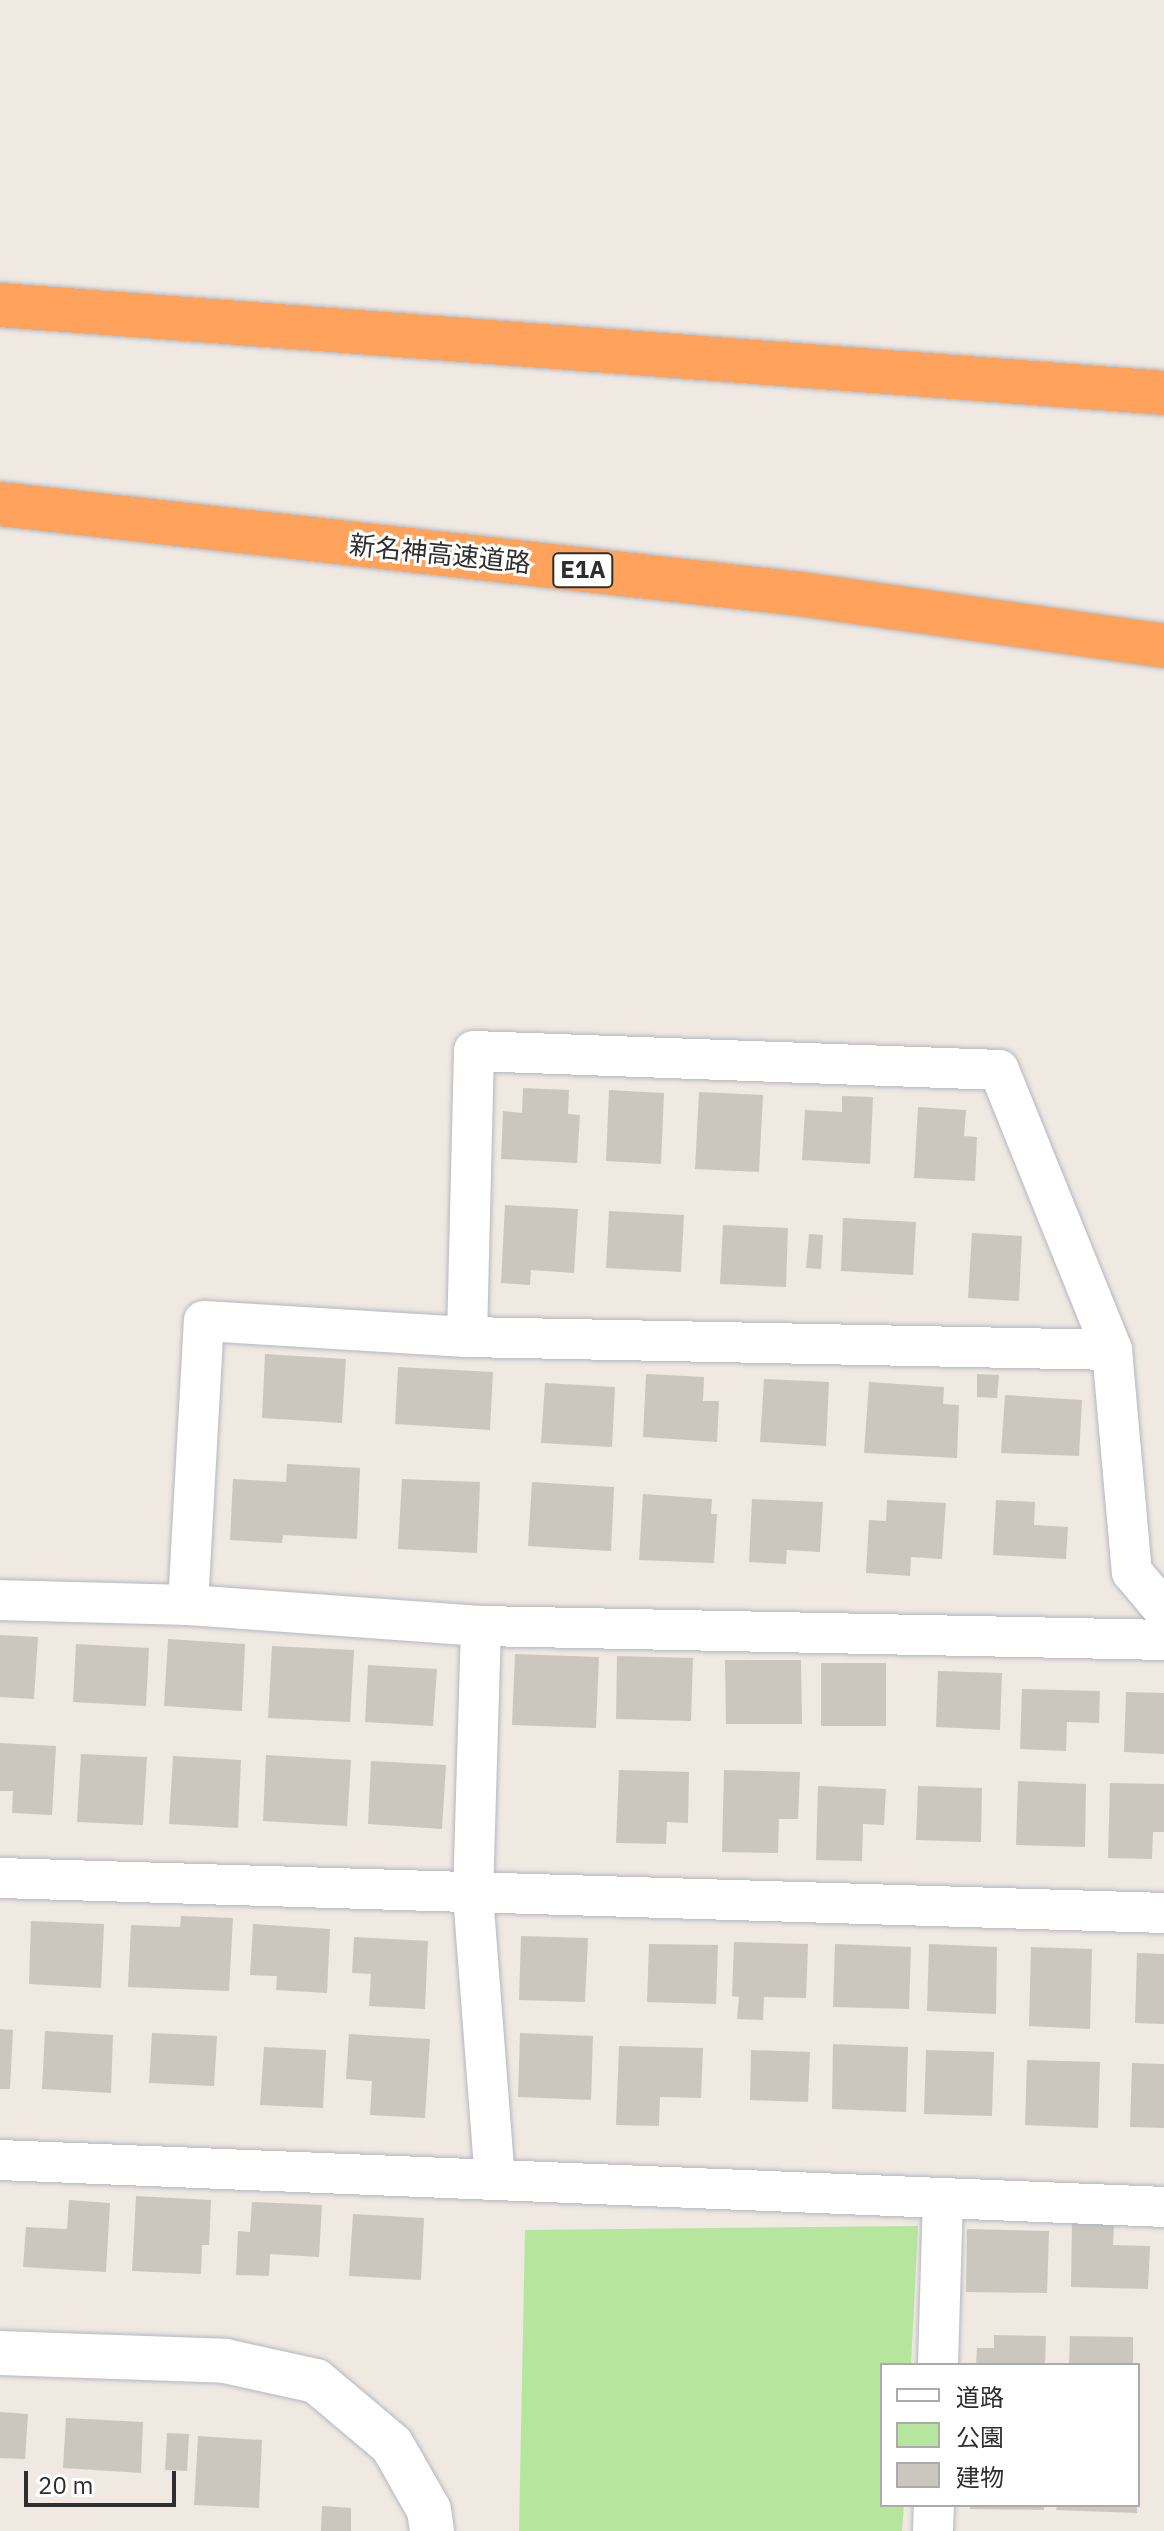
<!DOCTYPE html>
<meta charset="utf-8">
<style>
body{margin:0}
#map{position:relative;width:1164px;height:2531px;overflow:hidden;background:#efe9e1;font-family:"IBM Plex Sans","Noto Sans JP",sans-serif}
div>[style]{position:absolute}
.green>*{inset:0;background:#b6e59e}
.building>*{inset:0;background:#cbc7bf}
.roads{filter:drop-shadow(0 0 2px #b4b7c1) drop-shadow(0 0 2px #b4b7c1)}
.street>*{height:40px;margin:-20px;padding:0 20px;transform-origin:20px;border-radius:20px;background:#fff}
.secondary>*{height:44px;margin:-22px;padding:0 22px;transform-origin:22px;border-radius:22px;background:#fff}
.highway>*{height:44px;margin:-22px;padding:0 22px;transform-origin:22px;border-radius:22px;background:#ffa35c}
span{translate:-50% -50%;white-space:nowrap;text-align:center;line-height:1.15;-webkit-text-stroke:6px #fff;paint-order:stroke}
.shield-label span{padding:2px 6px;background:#fff;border:2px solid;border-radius:6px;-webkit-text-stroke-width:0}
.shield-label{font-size:24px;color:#2e2e2e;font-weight:700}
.street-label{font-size:26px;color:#2e2e2e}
.legend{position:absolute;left:880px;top:2363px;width:260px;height:144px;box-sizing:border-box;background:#fff;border:2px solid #ababab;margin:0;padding:10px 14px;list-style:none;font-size:24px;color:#2e2e2e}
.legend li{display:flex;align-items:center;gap:16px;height:40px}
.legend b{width:40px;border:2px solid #ababab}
.scale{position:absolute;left:24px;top:2471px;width:152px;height:36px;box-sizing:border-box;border:4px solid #2e2e2e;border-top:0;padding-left:10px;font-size:24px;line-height:28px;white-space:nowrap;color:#2e2e2e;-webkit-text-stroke:6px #fff;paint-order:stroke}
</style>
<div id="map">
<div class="green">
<i style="clip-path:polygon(918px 2226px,911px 2365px,882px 2365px,882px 2505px,904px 2505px,902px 2531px,519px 2531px,525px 2230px)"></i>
</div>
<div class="building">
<i style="clip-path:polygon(523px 1088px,569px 1090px,568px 1114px,580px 1115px,577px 1163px,501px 1159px,503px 1111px,522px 1113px)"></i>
<i style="clip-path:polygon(609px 1090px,664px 1093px,661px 1164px,606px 1161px)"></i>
<i style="clip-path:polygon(699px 1092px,763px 1095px,759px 1172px,695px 1169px)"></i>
<i style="clip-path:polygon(842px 1096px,873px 1097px,870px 1164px,802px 1160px,805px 1110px,842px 1112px)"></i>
<i style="clip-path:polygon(918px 1107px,966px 1110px,964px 1136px,977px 1137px,975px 1181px,914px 1178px)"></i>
<i style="clip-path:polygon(505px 1205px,578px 1209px,574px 1273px,531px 1270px,530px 1285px,501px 1283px)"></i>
<i style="clip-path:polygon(609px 1211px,684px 1215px,681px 1272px,606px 1268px)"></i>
<i style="clip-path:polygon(843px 1218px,916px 1222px,913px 1275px,841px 1271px)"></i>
<i style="clip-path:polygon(723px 1225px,788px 1228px,786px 1287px,720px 1284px)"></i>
<i style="clip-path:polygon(972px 1233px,1022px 1236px,1019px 1301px,968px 1298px)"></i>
<i style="clip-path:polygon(809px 1234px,823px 1235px,821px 1269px,806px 1268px)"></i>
<i style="clip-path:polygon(265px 1354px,346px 1359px,342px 1423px,262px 1418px)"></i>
<i style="clip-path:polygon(398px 1367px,493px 1372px,490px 1430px,395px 1424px)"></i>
<i style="clip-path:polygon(646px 1374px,704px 1377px,703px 1401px,719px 1401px,717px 1442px,643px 1437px)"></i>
<i style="clip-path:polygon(977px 1374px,999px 1375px,997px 1398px,977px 1397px)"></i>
<i style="clip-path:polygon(764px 1379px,829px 1382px,826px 1446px,760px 1442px)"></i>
<i style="clip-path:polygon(869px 1382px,944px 1387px,943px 1404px,959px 1405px,957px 1458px,864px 1453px)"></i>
<i style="clip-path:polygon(545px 1383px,615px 1387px,612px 1447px,541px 1443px)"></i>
<i style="clip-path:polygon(1005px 1395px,1082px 1400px,1079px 1456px,1001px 1453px)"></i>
<i style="clip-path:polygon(287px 1464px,360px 1468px,357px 1539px,283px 1535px,282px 1543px,230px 1540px,233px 1479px,286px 1482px)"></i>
<i style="clip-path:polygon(402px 1479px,480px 1482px,477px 1553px,398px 1549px)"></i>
<i style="clip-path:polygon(532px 1482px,614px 1487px,611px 1551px,528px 1546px)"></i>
<i style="clip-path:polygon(643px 1494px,712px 1499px,711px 1514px,717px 1514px,714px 1563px,639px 1560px)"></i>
<i style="clip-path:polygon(752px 1499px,823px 1502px,820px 1552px,787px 1550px,786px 1564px,749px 1562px)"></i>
<i style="clip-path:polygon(887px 1500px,946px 1503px,942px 1559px,911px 1557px,910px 1576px,866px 1573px,869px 1520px,886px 1521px)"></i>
<i style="clip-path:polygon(996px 1500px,1035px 1502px,1034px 1525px,1068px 1527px,1066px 1559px,993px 1555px)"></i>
<i style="clip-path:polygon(0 1635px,38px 1637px,34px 1699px,0 1697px)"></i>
<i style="clip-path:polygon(168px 1639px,245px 1644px,242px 1711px,164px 1706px)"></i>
<i style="clip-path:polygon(76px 1644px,149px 1648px,146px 1706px,73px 1702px)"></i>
<i style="clip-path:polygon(272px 1646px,354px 1650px,350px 1722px,268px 1718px)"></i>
<i style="clip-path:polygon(515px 1654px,599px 1657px,596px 1728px,512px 1725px)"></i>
<i style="clip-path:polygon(617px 1656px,693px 1658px,691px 1721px,616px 1719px)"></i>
<i style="clip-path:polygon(725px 1660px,801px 1660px,802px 1724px,726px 1724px)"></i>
<i style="clip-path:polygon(821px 1663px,886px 1663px,886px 1726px,821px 1726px)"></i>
<i style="clip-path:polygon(368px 1665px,437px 1669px,433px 1726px,365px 1722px)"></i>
<i style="clip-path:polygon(938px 1671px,1002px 1673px,1000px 1730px,936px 1727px)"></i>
<i style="clip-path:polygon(1022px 1689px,1100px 1691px,1099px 1723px,1067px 1722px,1066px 1751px,1020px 1749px)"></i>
<i style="clip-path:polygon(1126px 1692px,1164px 1693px,1164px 1754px,1124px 1752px)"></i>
<i style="clip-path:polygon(0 1743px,56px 1746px,52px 1815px,12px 1813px,13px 1791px,0 1791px)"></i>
<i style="clip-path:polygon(81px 1754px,147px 1757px,143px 1825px,77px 1822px)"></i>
<i style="clip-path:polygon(266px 1755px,351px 1760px,347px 1826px,263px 1821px)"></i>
<i style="clip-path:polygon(173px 1756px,241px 1760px,238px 1828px,169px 1824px)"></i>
<i style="clip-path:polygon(371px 1761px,446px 1765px,442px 1829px,368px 1824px)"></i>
<i style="clip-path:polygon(619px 1770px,689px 1772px,688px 1823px,667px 1822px,666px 1844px,616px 1843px)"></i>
<i style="clip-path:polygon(724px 1770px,800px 1772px,798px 1819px,779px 1819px,778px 1853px,722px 1852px)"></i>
<i style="clip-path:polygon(1018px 1781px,1086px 1784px,1085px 1847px,1016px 1845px)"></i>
<i style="clip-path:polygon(1110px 1783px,1164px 1784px,1164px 1832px,1153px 1832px,1152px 1859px,1108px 1858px)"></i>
<i style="clip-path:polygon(818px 1786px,886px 1789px,884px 1825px,863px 1824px,862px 1861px,816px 1860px)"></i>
<i style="clip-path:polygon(918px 1786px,982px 1788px,981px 1842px,916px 1840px)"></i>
<i style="clip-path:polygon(181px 1916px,233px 1918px,229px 1991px,128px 1987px,131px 1925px,180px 1927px)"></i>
<i style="clip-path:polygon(31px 1921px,104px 1924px,101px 1988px,29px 1984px)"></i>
<i style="clip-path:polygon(253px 1924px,330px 1929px,327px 1993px,276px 1990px,277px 1976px,250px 1975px)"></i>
<i style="clip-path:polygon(521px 1936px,588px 1938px,585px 2002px,519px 2000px)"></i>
<i style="clip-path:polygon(354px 1937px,428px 1941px,425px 2009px,369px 2006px,371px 1974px,352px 1973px)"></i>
<i style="clip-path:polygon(734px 1942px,808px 1944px,806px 1998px,764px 1997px,763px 2020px,737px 2019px,739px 1997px,732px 1996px)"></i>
<i style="clip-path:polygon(649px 1944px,718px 1945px,716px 2004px,647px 2002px)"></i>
<i style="clip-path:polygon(835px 1944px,911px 1947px,909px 2009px,833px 2007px)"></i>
<i style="clip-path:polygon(929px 1944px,997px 1947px,996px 2014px,927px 2011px)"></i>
<i style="clip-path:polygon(1031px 1947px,1092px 1949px,1090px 2029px,1029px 2026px)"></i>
<i style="clip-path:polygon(1137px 1953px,1164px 1954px,1164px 2024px,1135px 2023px)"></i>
<i style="clip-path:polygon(0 2029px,13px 2030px,10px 2089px,0 2089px)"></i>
<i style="clip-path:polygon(45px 2031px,113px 2035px,111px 2093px,42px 2089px)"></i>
<i style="clip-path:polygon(152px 2033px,217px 2036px,214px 2086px,149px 2083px)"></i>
<i style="clip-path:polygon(520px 2033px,593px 2036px,591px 2100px,518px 2097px)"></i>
<i style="clip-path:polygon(349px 2034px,430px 2039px,425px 2118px,370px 2115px,372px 2081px,346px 2079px)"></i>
<i style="clip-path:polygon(833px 2044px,908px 2047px,906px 2112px,832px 2109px)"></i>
<i style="clip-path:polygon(619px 2046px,703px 2048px,701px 2098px,660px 2097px,659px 2126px,616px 2125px)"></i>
<i style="clip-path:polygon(264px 2047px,326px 2050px,323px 2108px,260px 2105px)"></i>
<i style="clip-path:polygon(751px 2050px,810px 2052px,808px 2102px,750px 2100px)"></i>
<i style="clip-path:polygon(926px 2050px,994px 2052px,992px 2116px,924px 2114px)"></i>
<i style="clip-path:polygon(1027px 2060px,1100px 2062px,1098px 2128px,1025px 2125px)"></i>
<i style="clip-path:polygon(1132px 2063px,1164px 2064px,1164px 2128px,1130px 2127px)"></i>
<i style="clip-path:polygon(136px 2196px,211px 2200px,209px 2245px,202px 2245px,201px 2274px,132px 2271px)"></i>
<i style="clip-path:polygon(69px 2200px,110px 2203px,106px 2272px,23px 2267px,26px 2227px,67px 2229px)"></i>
<i style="clip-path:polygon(252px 2202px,322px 2205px,319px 2257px,270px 2254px,269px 2276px,236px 2275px,238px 2231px,250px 2232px)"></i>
<i style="clip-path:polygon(353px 2214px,424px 2218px,421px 2280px,349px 2276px)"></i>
<i style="clip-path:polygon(1072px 2222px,1114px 2223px,1113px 2245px,1150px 2246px,1148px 2289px,1071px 2287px)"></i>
<i style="clip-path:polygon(967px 2229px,1049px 2231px,1047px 2293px,966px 2292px)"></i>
<i style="clip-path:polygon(994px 2335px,1046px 2336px,1045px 2365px,976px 2365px,977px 2348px,994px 2348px)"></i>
<i style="clip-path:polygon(1070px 2336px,1133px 2337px,1133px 2365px,1069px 2365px)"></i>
<i style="clip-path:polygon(0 2412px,28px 2414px,25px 2459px,0 2458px)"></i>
<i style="clip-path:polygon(66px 2418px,143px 2422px,141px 2473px,63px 2468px)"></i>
<i style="clip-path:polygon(167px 2433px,189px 2434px,187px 2471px,165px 2470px)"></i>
<i style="clip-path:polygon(198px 2436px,262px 2440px,259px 2508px,194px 2505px)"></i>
<i style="clip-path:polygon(971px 2505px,1044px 2505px,1044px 2510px,970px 2509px)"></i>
<i style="clip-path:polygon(1057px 2505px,1137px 2505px,1137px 2513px,1056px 2510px)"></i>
<i style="clip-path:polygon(322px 2506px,351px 2508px,351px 2531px,321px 2531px)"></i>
</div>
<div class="roads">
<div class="street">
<i style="left:467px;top:1337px;width:645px;rotate:1.15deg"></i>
<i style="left:0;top:1600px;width:188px;rotate:1.5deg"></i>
<i style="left:188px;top:1605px;width:284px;rotate:-86.8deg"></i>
<i style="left:204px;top:1321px;width:263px;rotate:3.5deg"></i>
<i style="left:467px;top:1337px;width:286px;rotate:-88.6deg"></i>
<i style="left:474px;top:1051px;width:525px;rotate:2.07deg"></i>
<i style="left:999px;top:1070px;width:302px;rotate:68deg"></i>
<i style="left:1112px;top:1350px;width:223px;rotate:84.9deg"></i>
<i style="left:1132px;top:1572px;width:50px;rotate:49.9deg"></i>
<i style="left:188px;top:1605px;width:294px;rotate:4.1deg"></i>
<i style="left:481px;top:1626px;width:683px;rotate:1.17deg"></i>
<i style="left:481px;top:1626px;width:269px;rotate:91.7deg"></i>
<i style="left:473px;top:1895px;width:285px;rotate:85.6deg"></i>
<i style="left:0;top:1878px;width:1165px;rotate:1.72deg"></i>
<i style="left:0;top:2160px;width:1165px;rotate:2.31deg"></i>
<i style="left:938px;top:2365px;width:167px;rotate:-88.3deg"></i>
<i style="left:933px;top:2531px;width:26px;rotate:-88deg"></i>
</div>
<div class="secondary">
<i style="left:0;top:2353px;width:225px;rotate:2deg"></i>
<i style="left:225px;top:2361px;width:93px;rotate:12.4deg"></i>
<i style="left:316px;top:2381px;width:99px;rotate:40.1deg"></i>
<i style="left:392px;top:2445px;width:75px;rotate:60.4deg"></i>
<i style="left:429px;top:2510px;width:21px;rotate:82deg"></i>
</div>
<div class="highway">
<i style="left:0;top:305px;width:1167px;rotate:4.32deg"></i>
<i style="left:0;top:504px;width:805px;rotate:6.42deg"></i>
<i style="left:800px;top:594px;width:368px;rotate:8.1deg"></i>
</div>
</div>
<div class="shield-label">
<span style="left:583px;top:570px">E1A</span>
</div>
<div class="street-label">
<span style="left:440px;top:554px;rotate:6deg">新名神高速道路</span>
</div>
<ul class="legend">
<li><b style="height:10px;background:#fff"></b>道路</li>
<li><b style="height:22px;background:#b6e59e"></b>公園</li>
<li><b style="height:22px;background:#cbc7bf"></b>建物</li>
</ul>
<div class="scale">20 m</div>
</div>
